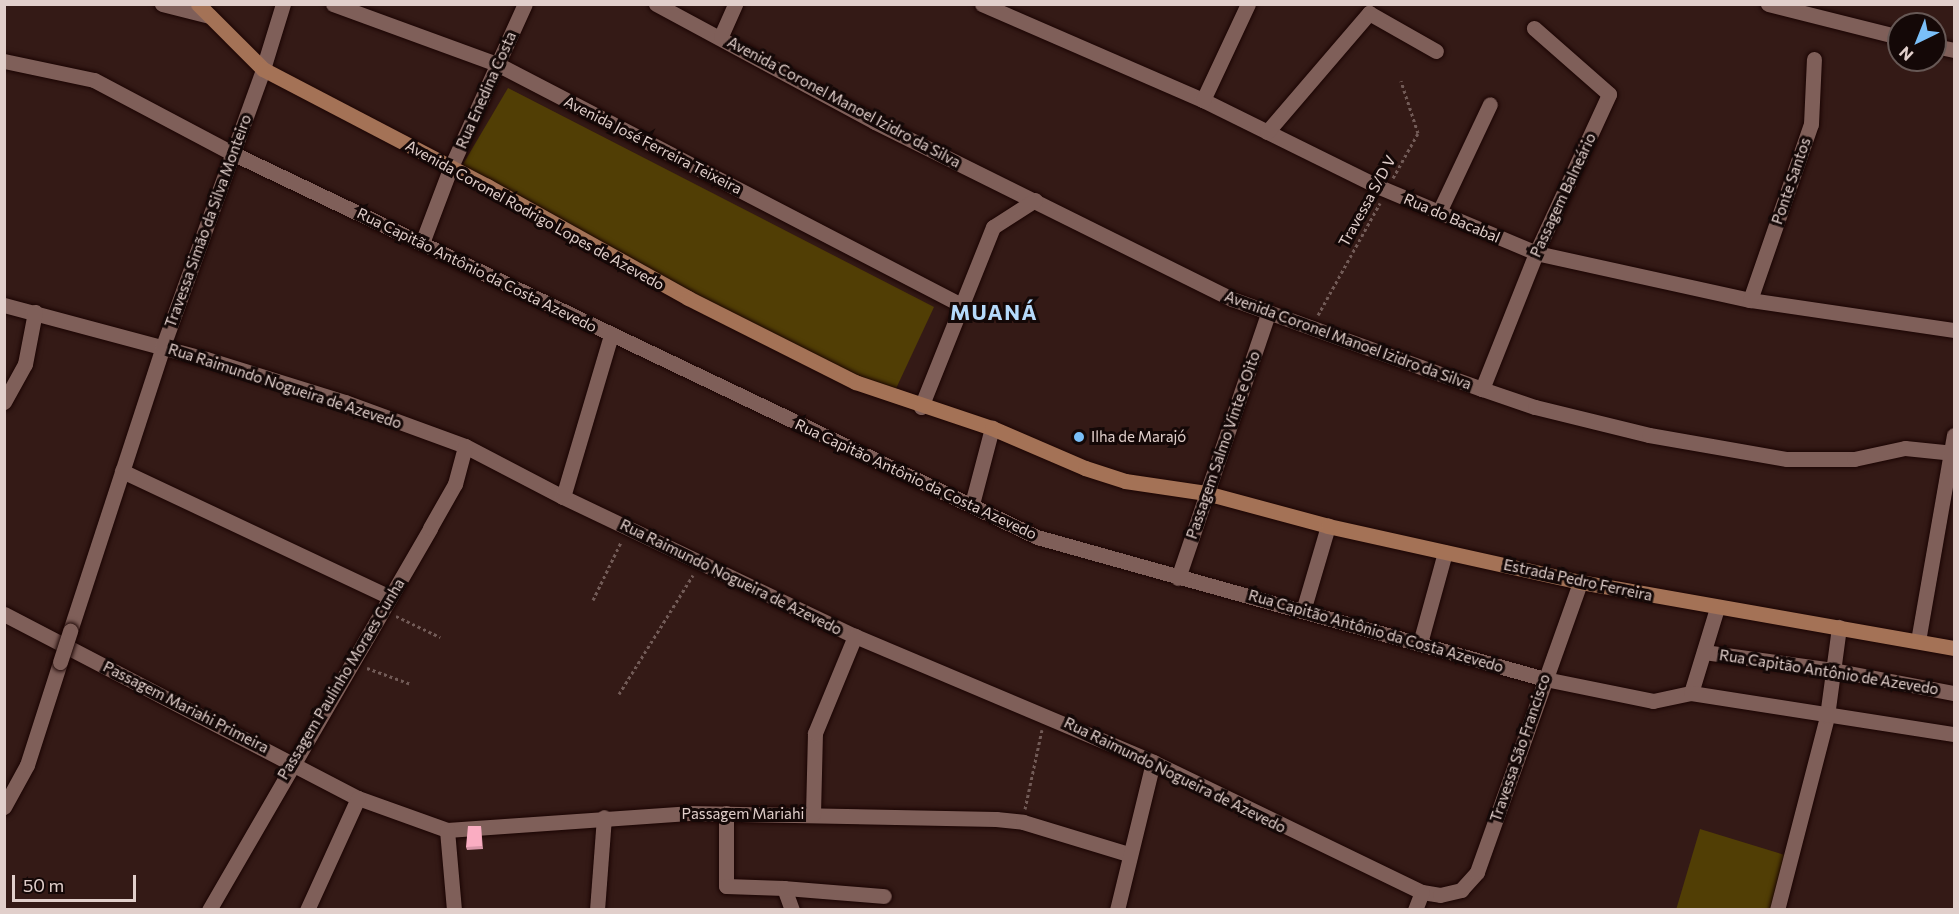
<!DOCTYPE html>
<meta charset="utf-8">
<style>
body{margin:0}
#map{position:relative;width:1959px;height:914px;overflow:hidden;background:#341a16;font-family:Commissioner,sans-serif}
div>[style]{position:absolute}
.green>*{inset:0;background:#513e05}
.path>*{height:3px;margin-top:-1.5px;transform-origin:0;background:repeating-linear-gradient(90deg,#725b57 0 3px,transparent 0 6px)}
.roads{filter:drop-shadow(0 0 2px #1a0403) drop-shadow(0 0 2px #1a0403)}
.minor>*{height:15px;margin:-7.5px;padding:0 7.5px;transform-origin:7.5px;border-radius:7.5px;background:#7f5f59}
.tertiary>*{height:15px;margin:-7.5px;padding:0 7.5px;transform-origin:7.5px;border-radius:7.5px;background:#7f5f59}
.secondary>*{height:15px;margin:-7.5px;padding:0 7.5px;transform-origin:7.5px;border-radius:7.5px;background:#a47256}
.bridges{filter:drop-shadow(0 0 2px #1a0403) drop-shadow(0 0 2px #1a0403)}
.minor-bridge>*{height:15px;margin:-7.5px;padding:0 7.5px;transform-origin:7.5px;border-radius:7.5px;background:#7f5f59}
.wall>*{inset:0;background:#d795a7}
.building>*{inset:0;background:#faadc2}
.dots>*{width:16px;height:16px;translate:-50% -50%;box-sizing:border-box;border:3px solid #140807;border-radius:50%}
span{translate:-50% -50%;white-space:nowrap;text-align:center;line-height:1.15;-webkit-text-stroke:6px #140807;paint-order:stroke}
.street-label{font-size:15px;color:#e1cfcb}
.poi-label{font-size:15px;color:#e1cfcb}
.left{translate:0 -50%;text-align:left}
.district-label{font-size:21px;color:#b5dafb;font-weight:700;letter-spacing:1.5px}
.frame{position:absolute;inset:0;border:6px solid #e1cfcb;pointer-events:none}
.north{position:absolute;left:1887px;top:12px;width:60px;height:60px;box-sizing:border-box;background:#140807;border:2px solid #665855;border-radius:50%;rotate:223deg;font-size:16px;font-weight:700;line-height:24px;text-align:center;color:#e1cfcb}
.north::after{content:'';display:block;margin:auto;width:21px;height:27px;background:#7abff8;clip-path:polygon(50% 0,100% 100%,50% 72%,0 100%)}
.scale{position:absolute;left:12px;top:875px;width:124px;height:27px;box-sizing:border-box;border:3px solid #e1cfcb;border-top:0;padding-left:8px;font-size:18px;line-height:21px;white-space:nowrap;color:#e1cfcb;-webkit-text-stroke:4px #140807;paint-order:stroke}
</style>
<div id="map">
<div class="green">
<i style="clip-path:polygon(508px 88px,934px 307px,893px 395px,700px 305px,459px 171px)"></i>
<i style="clip-path:polygon(1700px 829px,1788px 856px,1773px 909px,1676px 910px)"></i>
</div>
<div class="path">
<i style="left:1393px;top:178px;width:51px;rotate:-60.9deg"></i>
<i style="left:1418px;top:133px;width:55px;rotate:-108.1deg"></i>
<i style="left:1318px;top:315px;width:128px;rotate:-61deg"></i>
<i style="left:593px;top:600px;width:64px;rotate:-64.2deg"></i>
<i style="left:396px;top:616px;width:49px;rotate:25.5deg"></i>
<i style="left:367px;top:668px;width:47px;rotate:20deg"></i>
<i style="left:619px;top:694px;width:140px;rotate:-58.1deg"></i>
<i style="left:1025px;top:809px;width:81px;rotate:-77.9deg"></i>
</div>
<div class="roads">
<div class="minor">
<i style="left:333px;top:4px;width:175px;rotate:20.1deg"></i>
<i style="left:497px;top:64px;width:525px;rotate:27.44deg"></i>
<i style="left:656px;top:4px;width:249px;rotate:28.3deg"></i>
<i style="left:875px;top:122px;width:398px;rotate:26.4deg"></i>
<i style="left:1232px;top:299px;width:266px;rotate:19.8deg"></i>
<i style="left:1482px;top:389px;width:56px;rotate:18.8deg"></i>
<i style="left:1535px;top:407px;width:117px;rotate:13.8deg"></i>
<i style="left:1649px;top:435px;width:140px;rotate:9.9deg"></i>
<i style="left:1787px;top:459px;width:67px"></i>
<i style="left:1854px;top:459px;width:52px;rotate:-12.2deg"></i>
<i style="left:1905px;top:448px;width:49px;rotate:5.8deg"></i>
<i style="left:982px;top:4px;width:241px;rotate:23.5deg"></i>
<i style="left:1203px;top:100px;width:194px;rotate:26.3deg"></i>
<i style="left:1377px;top:186px;width:173px;rotate:22.8deg"></i>
<i style="left:1536px;top:253px;width:219px;rotate:12.4deg"></i>
<i style="left:1750px;top:300px;width:206px;rotate:8.4deg"></i>
<i style="left:1768px;top:4px;width:135px;rotate:14.1deg"></i>
<i style="left:721px;top:36px;width:35px;rotate:-66deg"></i>
<i style="left:1935px;top:46px;width:19px;rotate:12deg"></i>
<i style="left:1203px;top:100px;width:106px;rotate:-64.9deg"></i>
<i style="left:1267px;top:132px;width:157px;rotate:-49.4deg"></i>
<i style="left:1369px;top:13px;width:77px;rotate:29.6deg"></i>
<i style="left:1439px;top:212px;width:119px;rotate:-64.7deg"></i>
<i style="left:422px;top:243px;width:79px;rotate:-69.3deg"></i>
<i style="left:450px;top:169px;width:181px;rotate:-65.6deg"></i>
<i style="left:1750px;top:300px;width:186px;rotate:-70.9deg"></i>
<i style="left:1811px;top:124px;width:65px;rotate:-87.4deg"></i>
<i style="left:4px;top:305px;width:209px;rotate:15deg"></i>
<i style="left:206px;top:359px;width:145px;rotate:17.2deg"></i>
<i style="left:345px;top:402px;width:128px;rotate:20.1deg"></i>
<i style="left:465px;top:446px;width:110px;rotate:27.5deg"></i>
<i style="left:563px;top:497px;width:323px;rotate:25.5deg"></i>
<i style="left:855px;top:636px;width:324px;rotate:22.9deg"></i>
<i style="left:1153px;top:762px;width:299px;rotate:25.8deg"></i>
<i style="left:1422px;top:892px;width:18px;rotate:9deg"></i>
<i style="left:1440px;top:895px;width:22px;rotate:-13deg"></i>
<i style="left:1461px;top:890px;width:24px;rotate:-48deg"></i>
<i style="left:1477px;top:872px;width:308px;rotate:-70.4deg"></i>
<i style="left:1482px;top:389px;width:146px;rotate:-68.3deg"></i>
<i style="left:1536px;top:253px;width:175px;rotate:-65.3deg"></i>
<i style="left:1609px;top:94px;width:100px;rotate:-138.7deg"></i>
<i style="left:4px;top:402px;width:43px;rotate:-61.1deg"></i>
<i style="left:25px;top:364px;width:53px;rotate:-79.1deg"></i>
<i style="left:921px;top:407px;width:194px;rotate:-68.2deg"></i>
<i style="left:993px;top:227px;width:50px;rotate:-32.7deg"></i>
<i style="left:122px;top:471px;width:296px;rotate:25.2deg"></i>
<i style="left:563px;top:497px;width:169px;rotate:-73.5deg"></i>
<i style="left:972px;top:504px;width:79px;rotate:-75.3deg"></i>
<i style="left:1178px;top:578px;width:280px;rotate:-71.2deg"></i>
<i style="left:1303px;top:611px;width:89px;rotate:-73.6deg"></i>
<i style="left:4px;top:614px;width:399px;rotate:27.5deg"></i>
<i style="left:358px;top:798px;width:95px;rotate:19.8deg"></i>
<i style="left:447px;top:830px;width:242px;rotate:-4deg"></i>
<i style="left:688px;top:813px;width:308px;rotate:1.1deg"></i>
<i style="left:996px;top:819px;width:27px;rotate:6deg"></i>
<i style="left:1023px;top:822px;width:110px;rotate:16.9deg"></i>
<i style="left:70px;top:631px;width:300px;rotate:-71.9deg"></i>
<i style="left:163px;top:346px;width:294px;rotate:-70.1deg"></i>
<i style="left:263px;top:69px;width:68px;rotate:-72.9deg"></i>
<i style="left:1918px;top:641px;width:209px;rotate:-80.1deg"></i>
<i style="left:1420px;top:643px;width:94px;rotate:-74.6deg"></i>
<i style="left:1704px;top:652px;width:130px;rotate:7.9deg"></i>
<i style="left:1833px;top:670px;width:123px;rotate:10.8deg"></i>
<i style="left:1691px;top:693px;width:89px;rotate:-73deg"></i>
<i style="left:4px;top:807px;width:48px;rotate:-61.3deg"></i>
<i style="left:27px;top:765px;width:108px;rotate:-72.2deg"></i>
<i style="left:726px;top:813px;width:73px;rotate:90deg"></i>
<i style="left:726px;top:886px;width:58px;rotate:2deg"></i>
<i style="left:784px;top:888px;width:23px;rotate:70deg"></i>
<i style="left:813px;top:814px;width:81px;rotate:-88.6deg"></i>
<i style="left:815px;top:733px;width:105px;rotate:-67.6deg"></i>
<i style="left:447px;top:830px;width:80px;rotate:85deg"></i>
<i style="left:784px;top:888px;width:100px;rotate:4.6deg"></i>
<i style="left:209px;top:910px;width:441px;rotate:-59.9deg"></i>
<i style="left:430px;top:528px;width:51px;rotate:-60.4deg"></i>
<i style="left:455px;top:484px;width:39px;rotate:-75deg"></i>
<i style="left:307px;top:910px;width:123px;rotate:-65.5deg"></i>
<i style="left:597px;top:910px;width:93px;rotate:-85.7deg"></i>
<i style="left:1117px;top:910px;width:152px;rotate:-76.3deg"></i>
<i style="left:1415px;top:910px;width:19px;rotate:-69deg"></i>
<i style="left:1777px;top:910px;width:200px;rotate:-75.5deg"></i>
<i style="left:1827px;top:716px;width:90px;rotate:-82.3deg"></i>
</div>
<div class="tertiary">
<i style="left:162px;top:4px;width:49px;rotate:14.3deg"></i>
<i style="left:4px;top:61px;width:92px;rotate:11.9deg"></i>
<i style="left:94px;top:80px;width:156px;rotate:27.9deg"></i>
<i style="left:232px;top:153px;width:892px;rotate:25.5deg"></i>
<i style="left:1037px;top:537px;width:527px;rotate:15.62deg"></i>
<i style="left:1545px;top:679px;width:110px;rotate:11.5deg"></i>
<i style="left:1653px;top:701px;width:39px;rotate:-12deg"></i>
<i style="left:1691px;top:693px;width:266px;rotate:8.9deg"></i>
</div>
<div class="secondary">
<i style="left:198px;top:4px;width:92px;rotate:45deg"></i>
<i style="left:263px;top:69px;width:253px;rotate:27.6deg"></i>
<i style="left:487px;top:186px;width:230px;rotate:29.1deg"></i>
<i style="left:688px;top:298px;width:187px;rotate:26.7deg"></i>
<i style="left:855px;top:382px;width:145px;rotate:18.6deg"></i>
<i style="left:992px;top:428px;width:101px;rotate:23.3deg"></i>
<i style="left:1085px;top:468px;width:42px;rotate:18deg"></i>
<i style="left:1125px;top:481px;width:82px;rotate:8.4deg"></i>
<i style="left:1206px;top:493px;width:126px;rotate:15.1deg"></i>
<i style="left:1328px;top:526px;width:258px;rotate:12.5deg"></i>
<i style="left:1580px;top:582px;width:380px;rotate:10deg"></i>
</div>
</div>
<div class="bridges">
<div class="minor-bridge">
<i style="left:60px;top:662px;width:33px;rotate:-72deg"></i>
</div>
</div>
<div class="wall">
<i style="clip-path:polygon(481px 826px,483px 849px,467px 850px,466px 847px)"></i>
</div>
<div class="building">
<i style="clip-path:polygon(468px 826px,481px 826px,482px 846px,466px 847px)"></i>
</div>
<div class="dots">
<i style="left:1079px;top:437px;background:#7abff8"></i>
</div>
<div class="street-label">
<span style="left:486px;top:90px;rotate:-66deg">Rua Enedina Costa</span>
<span style="left:844px;top:102px;rotate:28deg">Avenida Coronel Manoel Izidro da Silva</span>
<span style="left:653px;top:145px;rotate:27deg">Avenida José Ferreira Teixeira</span>
<span style="left:1791px;top:181px;rotate:-71deg">Ponte Santos</span>
<span style="left:1563px;top:195px;rotate:-65deg">Passagem Balneário</span>
<span style="left:1367px;top:201px;rotate:-61deg">Travessa S/D V</span>
<span style="left:535px;top:215px;rotate:29deg">Avenida Coronel Rodrigo Lopes de Azevedo</span>
<span style="left:1452px;top:218px;rotate:23deg">Rua do Bacabal</span>
<span style="left:208px;top:221px;rotate:-70deg">Travessa Simão da Silva Monteiro</span>
<span style="left:477px;top:270px;rotate:26deg">Rua Capitão Antônio da Costa Azevedo</span>
<span style="left:1348px;top:340px;rotate:20deg">Avenida Coronel Manoel Izidro da Silva</span>
<span style="left:285px;top:386px;rotate:18deg">Rua Raimundo Nogueira de Azevedo</span>
<span style="left:1223px;top:445px;rotate:-71deg">Passagem Salmo Vinte e Oito</span>
<span style="left:916px;top:479px;rotate:25deg">Rua Capitão Antônio da Costa Azevedo</span>
<span style="left:731px;top:577px;rotate:26deg">Rua Raimundo Nogueira de Azevedo</span>
<span style="left:1578px;top:580px;rotate:12deg">Estrada Pedro Ferreira</span>
<span style="left:1376px;top:631px;rotate:16deg">Rua Capitão Antônio da Costa Azevedo</span>
<span style="left:1829px;top:672px;rotate:9deg">Rua Capitão Antônio de Azevedo</span>
<span style="left:341px;top:679px;rotate:-59deg">Passagem Paulinho Moraes Cunha</span>
<span style="left:186px;top:707px;rotate:27deg">Passagem Mariahi Primeira</span>
<span style="left:1520px;top:748px;rotate:-71deg">Travessa São Francisco</span>
<span style="left:1175px;top:775px;rotate:26deg">Rua Raimundo Nogueira de Azevedo</span>
<span style="left:743px;top:814px">Passagem Mariahi</span>
</div>
<div class="poi-label">
<span class="left" style="left:1091px;top:437px">Ilha de Marajó</span>
</div>
<div class="district-label">
<span style="left:994px;top:312px">MUANÁ</span>
</div>
<div class="frame"></div>
<div class="north">N</div>
<div class="scale">50 m</div>
</div>
